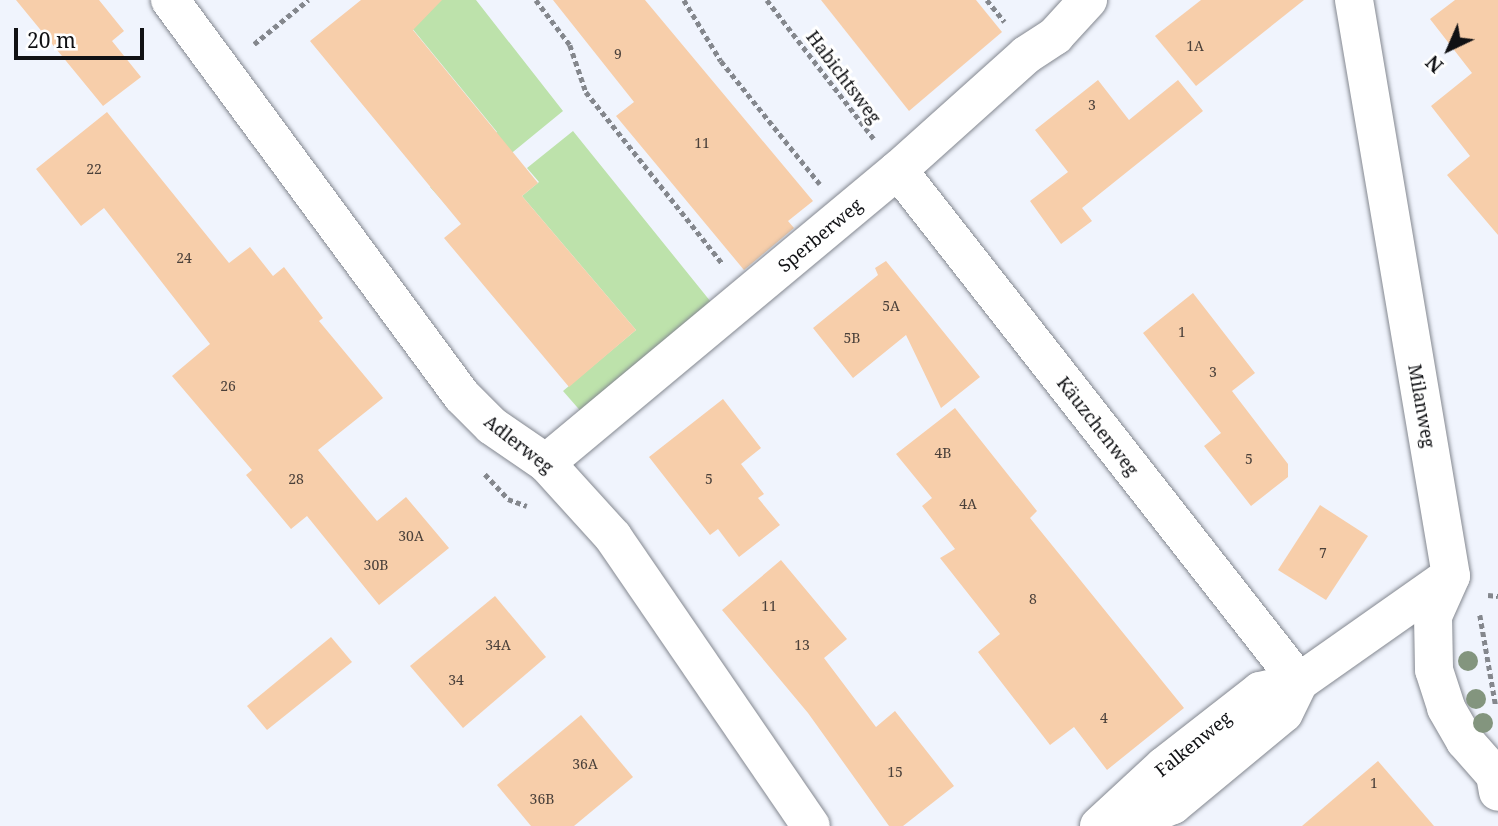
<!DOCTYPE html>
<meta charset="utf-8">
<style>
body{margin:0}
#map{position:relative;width:1498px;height:826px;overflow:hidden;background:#f0f4fd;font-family:"Noto Serif",serif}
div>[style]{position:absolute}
.green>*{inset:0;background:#bde2ab}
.building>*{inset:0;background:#f7ceaa}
.path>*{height:4.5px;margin-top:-2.25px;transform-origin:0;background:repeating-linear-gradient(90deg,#84878d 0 5px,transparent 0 8.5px)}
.roads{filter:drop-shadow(0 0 2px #848890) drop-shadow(0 0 2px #848890)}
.minor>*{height:38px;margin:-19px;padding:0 19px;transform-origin:19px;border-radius:19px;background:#fff}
.trees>*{width:20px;height:20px;margin:-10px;border-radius:50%;background:#83957e}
span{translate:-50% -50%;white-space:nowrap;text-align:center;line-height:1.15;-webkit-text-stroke:6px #fff;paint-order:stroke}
.number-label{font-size:14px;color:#4a403a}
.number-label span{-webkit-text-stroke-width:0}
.street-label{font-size:18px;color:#101114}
.north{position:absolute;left:1414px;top:14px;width:70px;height:70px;-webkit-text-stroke:5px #fff;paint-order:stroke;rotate:224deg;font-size:19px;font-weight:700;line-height:28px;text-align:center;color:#101114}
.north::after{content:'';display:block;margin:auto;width:24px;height:32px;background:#101114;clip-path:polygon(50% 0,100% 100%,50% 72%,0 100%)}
.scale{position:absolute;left:14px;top:28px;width:130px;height:32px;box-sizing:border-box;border:4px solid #101114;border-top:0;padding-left:9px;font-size:21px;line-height:24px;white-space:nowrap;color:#101114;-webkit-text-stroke:5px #fff;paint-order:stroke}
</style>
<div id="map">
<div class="green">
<i style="clip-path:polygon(389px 0,476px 0,563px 111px,447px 206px,430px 187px,497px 132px)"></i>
<i style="clip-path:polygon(573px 131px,715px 307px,584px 415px,563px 391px,636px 330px,522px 196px,539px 182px,527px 168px)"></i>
</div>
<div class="building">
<i style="clip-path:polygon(16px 0,99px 0,124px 31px,112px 41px,141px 77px,103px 106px)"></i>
<i style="clip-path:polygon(361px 0,442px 0,413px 30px,538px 183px,522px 196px,636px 330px,569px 387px,444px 238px,461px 224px,310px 41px)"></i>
<i style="clip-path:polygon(553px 0,645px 0,813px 201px,788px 221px,794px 228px,744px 270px,616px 116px,634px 102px)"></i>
<i style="clip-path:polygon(821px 0,976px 0,1002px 32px,909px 111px)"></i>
<i style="clip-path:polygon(1201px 0,1304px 0,1196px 86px,1155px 36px)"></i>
<i style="clip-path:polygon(1455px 0,1498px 0,1498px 235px,1447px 175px,1470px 156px,1431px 106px,1472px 73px,1430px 19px)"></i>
<i style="clip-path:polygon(1098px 80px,1129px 120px,1178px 80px,1203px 111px,1082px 208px,1092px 221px,1061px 244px,1030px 201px,1068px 172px,1035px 130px)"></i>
<i style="clip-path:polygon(107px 112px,229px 263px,250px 247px,273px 276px,284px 267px,323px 318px,319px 321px,383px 398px,318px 450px,377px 521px,406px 497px,449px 548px,379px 605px,307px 516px,291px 529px,246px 475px,252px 470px,172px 376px,210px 344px,104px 208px,81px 226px,36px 169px)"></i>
<i style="clip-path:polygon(886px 261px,980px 377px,941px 408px,906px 335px,853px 378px,813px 328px,878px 275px,875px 268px)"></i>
<i style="clip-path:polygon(1193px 293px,1255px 373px,1232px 391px,1288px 464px,1288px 477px,1251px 506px,1204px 446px,1221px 433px,1143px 333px)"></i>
<i style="clip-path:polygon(723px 399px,761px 448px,741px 464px,764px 494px,758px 498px,780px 525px,739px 557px,718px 529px,710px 535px,649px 457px)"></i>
<i style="clip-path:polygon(955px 408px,1037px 511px,1030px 518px,1184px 708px,1107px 770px,1074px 727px,1050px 745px,978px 652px,1000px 634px,940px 558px,955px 549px,922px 506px,932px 498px,896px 454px)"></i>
<i style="clip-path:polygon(1320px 505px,1368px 536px,1326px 600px,1278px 570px)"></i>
<i style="clip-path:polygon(781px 560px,847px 639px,824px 658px,876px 727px,895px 711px,954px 786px,903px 826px,889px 826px,808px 713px,722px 610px)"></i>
<i style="clip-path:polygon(495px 596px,546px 657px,463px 728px,410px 666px)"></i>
<i style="clip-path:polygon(331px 637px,352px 662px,267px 730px,247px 706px)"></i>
<i style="clip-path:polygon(581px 715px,633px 777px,574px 826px,531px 826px,497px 785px)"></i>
<i style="clip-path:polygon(1378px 761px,1434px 826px,1302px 826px)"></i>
</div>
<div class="path">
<i style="left:536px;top:0;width:56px;rotate:52.9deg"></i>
<i style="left:570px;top:45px;width:50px;rotate:71.2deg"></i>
<i style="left:586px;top:92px;width:220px;rotate:51.5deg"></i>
<i style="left:684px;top:0;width:71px;rotate:58.8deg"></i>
<i style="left:721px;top:61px;width:158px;rotate:51.2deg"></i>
<i style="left:767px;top:0;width:175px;rotate:52.4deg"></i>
<i style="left:987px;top:0;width:28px;rotate:51deg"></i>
<i style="left:254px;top:44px;width:70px;rotate:-39.2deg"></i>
<i style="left:485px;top:474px;width:34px;rotate:47deg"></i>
<i style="left:508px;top:499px;width:20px;rotate:20deg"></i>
<i style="left:1488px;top:595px;width:10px;rotate:6deg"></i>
<i style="left:1480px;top:615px;width:93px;rotate:80.1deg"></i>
</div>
<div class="roads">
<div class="minor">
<i style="left:170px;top:0;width:492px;rotate:53.6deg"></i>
<i style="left:462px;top:396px;width:42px;rotate:45deg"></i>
<i style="left:492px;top:426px;width:65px;rotate:34.4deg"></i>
<i style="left:546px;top:463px;width:100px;rotate:47.8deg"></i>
<i style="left:613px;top:537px;width:350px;rotate:55.6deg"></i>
<i style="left:1354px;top:0;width:584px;rotate:80.44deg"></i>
<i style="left:1451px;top:576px;width:44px;rotate:114.2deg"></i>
<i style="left:1433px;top:616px;width:54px;rotate:88.9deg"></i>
<i style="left:1434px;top:670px;width:40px;rotate:72deg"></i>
<i style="left:1446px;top:708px;width:38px;rotate:60deg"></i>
<i style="left:1465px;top:741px;width:45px;rotate:48.6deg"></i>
<i style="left:1495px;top:775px;width:17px;rotate:80deg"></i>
<i style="left:898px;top:170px;width:650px;rotate:51.93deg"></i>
<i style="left:546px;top:463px;width:458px;rotate:-39.8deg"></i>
<i style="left:898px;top:170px;width:172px;rotate:-41.9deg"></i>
<i style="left:1026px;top:55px;width:35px;rotate:-33deg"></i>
<i style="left:1055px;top:36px;width:49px;rotate:-47.5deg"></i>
<i style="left:1099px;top:826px;width:88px;rotate:-42.7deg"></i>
<i style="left:1164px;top:766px;width:122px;rotate:-38deg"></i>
<i style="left:1260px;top:691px;width:40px;rotate:-13deg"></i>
<i style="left:1299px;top:682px;width:184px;rotate:-35.1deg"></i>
<i style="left:1123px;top:826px;width:54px;rotate:-22.8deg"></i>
<i style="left:1173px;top:805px;width:144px;rotate:-39.7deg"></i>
<i style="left:1284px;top:713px;width:34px;rotate:-64deg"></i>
</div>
</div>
<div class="trees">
<i style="left:1468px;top:661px"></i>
<i style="left:1476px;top:699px"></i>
<i style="left:1483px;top:723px"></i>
</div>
<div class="number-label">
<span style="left:1195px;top:46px">1A</span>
<span style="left:618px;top:54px">9</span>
<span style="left:1092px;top:105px">3</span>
<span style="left:702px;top:143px">11</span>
<span style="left:94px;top:169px">22</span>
<span style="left:184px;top:258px">24</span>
<span style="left:891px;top:306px">5A</span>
<span style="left:1182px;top:332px">1</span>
<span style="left:852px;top:338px">5B</span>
<span style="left:1213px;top:372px">3</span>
<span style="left:228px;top:386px">26</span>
<span style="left:943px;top:453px">4B</span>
<span style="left:1249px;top:459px">5</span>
<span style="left:296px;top:479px">28</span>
<span style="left:709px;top:479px">5</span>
<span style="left:968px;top:504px">4A</span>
<span style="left:411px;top:536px">30A</span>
<span style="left:1323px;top:553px">7</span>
<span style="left:376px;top:565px">30B</span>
<span style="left:1033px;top:599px">8</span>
<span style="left:769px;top:606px">11</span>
<span style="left:498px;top:645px">34A</span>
<span style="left:802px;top:645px">13</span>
<span style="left:456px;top:680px">34</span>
<span style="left:1104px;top:718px">4</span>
<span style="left:585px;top:764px">36A</span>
<span style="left:895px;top:772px">15</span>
<span style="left:1374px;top:783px">1</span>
<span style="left:542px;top:799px">36B</span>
</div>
<div class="street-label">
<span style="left:844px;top:77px;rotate:53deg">Habichtsweg</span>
<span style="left:820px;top:235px;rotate:-40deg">Sperberweg</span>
<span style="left:1422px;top:406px;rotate:80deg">Milanweg</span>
<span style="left:1098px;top:426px;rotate:52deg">Käuzchenweg</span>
<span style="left:519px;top:444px;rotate:38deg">Adlerweg</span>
<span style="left:1193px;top:744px;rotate:-39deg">Falkenweg</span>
</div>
<div class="north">N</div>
<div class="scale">20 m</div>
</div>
